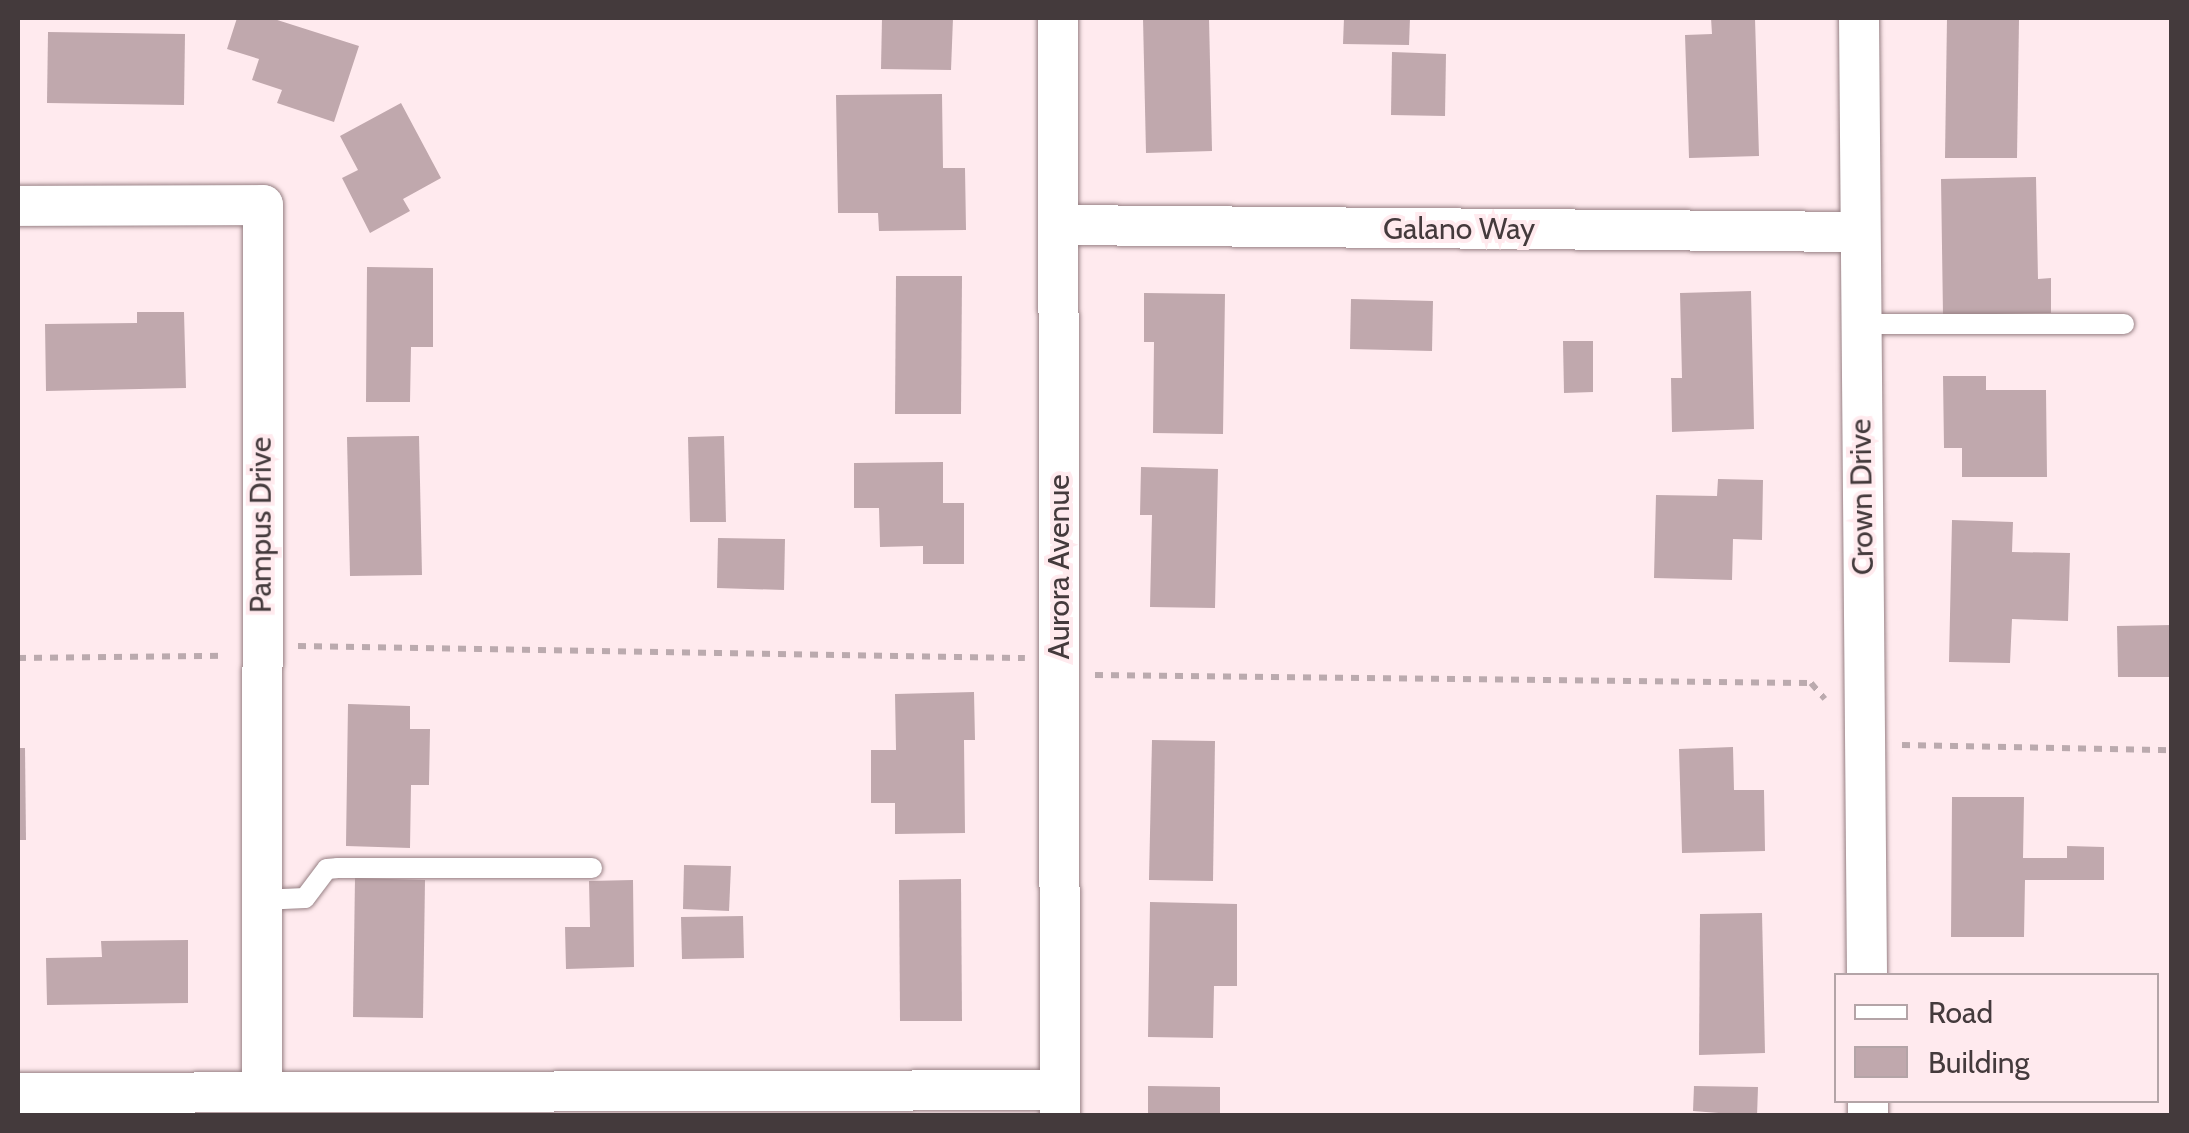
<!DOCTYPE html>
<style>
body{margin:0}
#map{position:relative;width:2189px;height:1133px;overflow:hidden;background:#ffeaee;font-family:Cabin,sans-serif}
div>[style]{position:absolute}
.building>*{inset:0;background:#c0a8ad}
.path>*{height:6px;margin-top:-3px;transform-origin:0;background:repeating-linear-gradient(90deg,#bbaaae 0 8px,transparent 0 16px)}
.roads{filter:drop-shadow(0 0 2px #978084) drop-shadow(0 0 2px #978084)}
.lane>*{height:20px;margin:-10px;padding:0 10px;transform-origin:10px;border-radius:10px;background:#fff}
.street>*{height:40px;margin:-20px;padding:0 20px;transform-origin:20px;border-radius:20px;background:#fff}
span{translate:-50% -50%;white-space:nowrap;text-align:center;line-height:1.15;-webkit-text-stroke:8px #ffeaee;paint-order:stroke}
.street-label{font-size:30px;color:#443a3c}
.frame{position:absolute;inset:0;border:20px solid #443a3c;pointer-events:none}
.legend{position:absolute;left:1834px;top:973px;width:325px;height:130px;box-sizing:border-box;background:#ffeaee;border:2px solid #b4a4a7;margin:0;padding:12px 18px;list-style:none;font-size:30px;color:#443a3c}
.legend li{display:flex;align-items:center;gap:20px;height:50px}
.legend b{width:50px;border:2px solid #b4a4a7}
</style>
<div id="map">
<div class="building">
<i style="clip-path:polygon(237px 18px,271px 18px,359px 46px,334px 122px,277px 103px,282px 90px,252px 80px,259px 59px,227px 49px)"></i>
<i style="clip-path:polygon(882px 18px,953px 18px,951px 70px,881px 69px)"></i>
<i style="clip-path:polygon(1143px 18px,1209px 18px,1212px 151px,1146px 153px)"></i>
<i style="clip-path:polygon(1344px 18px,1410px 18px,1409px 45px,1343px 44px)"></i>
<i style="clip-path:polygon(1711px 18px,1755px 18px,1759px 156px,1689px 158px,1685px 35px,1712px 34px)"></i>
<i style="clip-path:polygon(1947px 18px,2019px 19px,2017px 158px,1945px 158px)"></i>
<i style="clip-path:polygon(48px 32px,185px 34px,184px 105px,47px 103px)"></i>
<i style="clip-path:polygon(1392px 52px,1446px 54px,1445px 116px,1391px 115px)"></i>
<i style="clip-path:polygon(942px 94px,943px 168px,965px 168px,966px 230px,879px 231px,878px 213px,838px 213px,836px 95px)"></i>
<i style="clip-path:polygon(401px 103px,441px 178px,403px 199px,410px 211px,370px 233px,342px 178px,358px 170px,340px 136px)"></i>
<i style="clip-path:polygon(2036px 177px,2038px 279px,2051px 278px,2051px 313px,1943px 315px,1941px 179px)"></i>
<i style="clip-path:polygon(367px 267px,433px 268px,433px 347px,411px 347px,410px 402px,366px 402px)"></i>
<i style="clip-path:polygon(896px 276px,962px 276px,961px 414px,895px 414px)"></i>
<i style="clip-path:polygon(1751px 291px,1754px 429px,1672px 432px,1671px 378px,1682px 378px,1680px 293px)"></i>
<i style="clip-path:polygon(1144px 293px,1225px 294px,1223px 434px,1153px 433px,1154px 342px,1144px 342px)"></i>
<i style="clip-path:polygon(1351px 299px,1433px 301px,1432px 351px,1350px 349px)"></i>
<i style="clip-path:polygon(137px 312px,184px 312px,186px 388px,46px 391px,45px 324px,137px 323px)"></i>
<i style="clip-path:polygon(1563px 341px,1593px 341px,1593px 392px,1564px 393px)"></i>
<i style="clip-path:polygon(1943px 376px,1986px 376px,1986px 390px,2046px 390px,2047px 477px,1962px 477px,1962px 448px,1944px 448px)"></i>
<i style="clip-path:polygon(419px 436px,422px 575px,350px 576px,347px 437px)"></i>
<i style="clip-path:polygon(724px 436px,726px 522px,690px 522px,688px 437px)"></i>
<i style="clip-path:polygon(943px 462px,943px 503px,964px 503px,964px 564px,923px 564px,923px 546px,880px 547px,879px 508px,854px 508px,854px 463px)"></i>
<i style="clip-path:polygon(1141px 467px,1218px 469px,1215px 608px,1150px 607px,1152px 515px,1140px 515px)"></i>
<i style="clip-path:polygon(1718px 479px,1763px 480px,1762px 540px,1733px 539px,1732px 580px,1654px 578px,1656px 495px,1717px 496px)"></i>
<i style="clip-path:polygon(1952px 520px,2013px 522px,2012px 552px,2070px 553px,2068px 621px,2012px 619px,2010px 663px,1949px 662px)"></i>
<i style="clip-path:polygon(718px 538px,785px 539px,784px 590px,717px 588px)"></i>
<i style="clip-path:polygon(2172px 625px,2172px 677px,2118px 677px,2117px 626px)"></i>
<i style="clip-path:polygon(974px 692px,975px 740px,964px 740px,965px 833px,895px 834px,895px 803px,871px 803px,871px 750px,896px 750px,895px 694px)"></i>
<i style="clip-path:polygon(348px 704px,410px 706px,410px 729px,430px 729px,429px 785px,411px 785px,410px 848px,346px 846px)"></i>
<i style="clip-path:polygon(1152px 740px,1215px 741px,1213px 881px,1149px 880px)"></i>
<i style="clip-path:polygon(1733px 747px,1734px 790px,1764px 790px,1765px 851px,1682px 853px,1679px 749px)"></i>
<i style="clip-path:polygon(18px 748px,25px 748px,26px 840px,18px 840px)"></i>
<i style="clip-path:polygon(1952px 797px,2024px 797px,2023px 858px,2067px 858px,2067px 846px,2104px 847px,2104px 880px,2025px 880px,2024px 937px,1951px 937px)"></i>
<i style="clip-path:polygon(684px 865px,731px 866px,729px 911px,683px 909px)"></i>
<i style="clip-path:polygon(355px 878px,425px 880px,423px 1018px,353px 1017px)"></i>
<i style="clip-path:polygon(961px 879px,962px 1021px,900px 1021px,899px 880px)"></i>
<i style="clip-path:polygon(633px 880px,634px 967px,566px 969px,565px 927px,590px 927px,589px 881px)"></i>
<i style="clip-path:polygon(1150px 902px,1237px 904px,1237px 986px,1214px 986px,1213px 1038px,1148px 1037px)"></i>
<i style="clip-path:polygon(1762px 913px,1765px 1053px,1699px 1055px,1700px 914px)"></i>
<i style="clip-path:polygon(743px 916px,744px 958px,682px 959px,681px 917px)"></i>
<i style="clip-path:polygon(188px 940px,188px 1003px,47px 1005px,46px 958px,102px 957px,101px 941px)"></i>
<i style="clip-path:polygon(1148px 1086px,1220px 1087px,1220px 1116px,1148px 1116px)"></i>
<i style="clip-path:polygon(1694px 1086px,1758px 1087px,1757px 1116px,1693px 1111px)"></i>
</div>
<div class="path">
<i style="left:298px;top:646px;width:727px;rotate:0.95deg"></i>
<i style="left:18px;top:658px;width:208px;rotate:-0.6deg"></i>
<i style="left:1095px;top:675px;width:716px;rotate:0.64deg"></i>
<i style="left:1811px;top:683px;width:21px;rotate:49deg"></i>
<i style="left:1902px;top:745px;width:270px;rotate:1.1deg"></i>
</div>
<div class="roads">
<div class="lane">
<i style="left:1861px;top:324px;width:263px"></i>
<i style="left:261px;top:900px;width:44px;rotate:-2.6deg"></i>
<i style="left:305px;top:898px;width:36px;rotate:-53deg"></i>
<i style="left:327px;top:869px;width:11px;rotate:-5deg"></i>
<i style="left:338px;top:868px;width:254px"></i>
</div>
<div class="street">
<i style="left:1058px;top:18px;width:1098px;rotate:89.9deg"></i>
<i style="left:1859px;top:18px;width:958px;rotate:89.52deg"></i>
<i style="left:18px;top:206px;width:245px;rotate:-0.2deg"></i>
<i style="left:263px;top:205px;width:886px;rotate:90.06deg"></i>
<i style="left:1059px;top:225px;width:801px;rotate:0.5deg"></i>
<i style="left:18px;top:1093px;width:1042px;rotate:-0.16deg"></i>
<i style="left:1868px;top:1100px;width:16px;rotate:90deg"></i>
</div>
</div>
<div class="street-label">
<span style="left:1459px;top:229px">Galano Way</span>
<span style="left:1862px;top:497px;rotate:-91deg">Crown Drive</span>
<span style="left:261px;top:525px;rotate:-90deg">Pampus Drive</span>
<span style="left:1059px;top:567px;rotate:-90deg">Aurora Avenue</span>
</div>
<div class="frame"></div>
<ul class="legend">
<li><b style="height:12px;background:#fff"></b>Road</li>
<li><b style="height:28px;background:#c0a8ad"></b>Building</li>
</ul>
</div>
